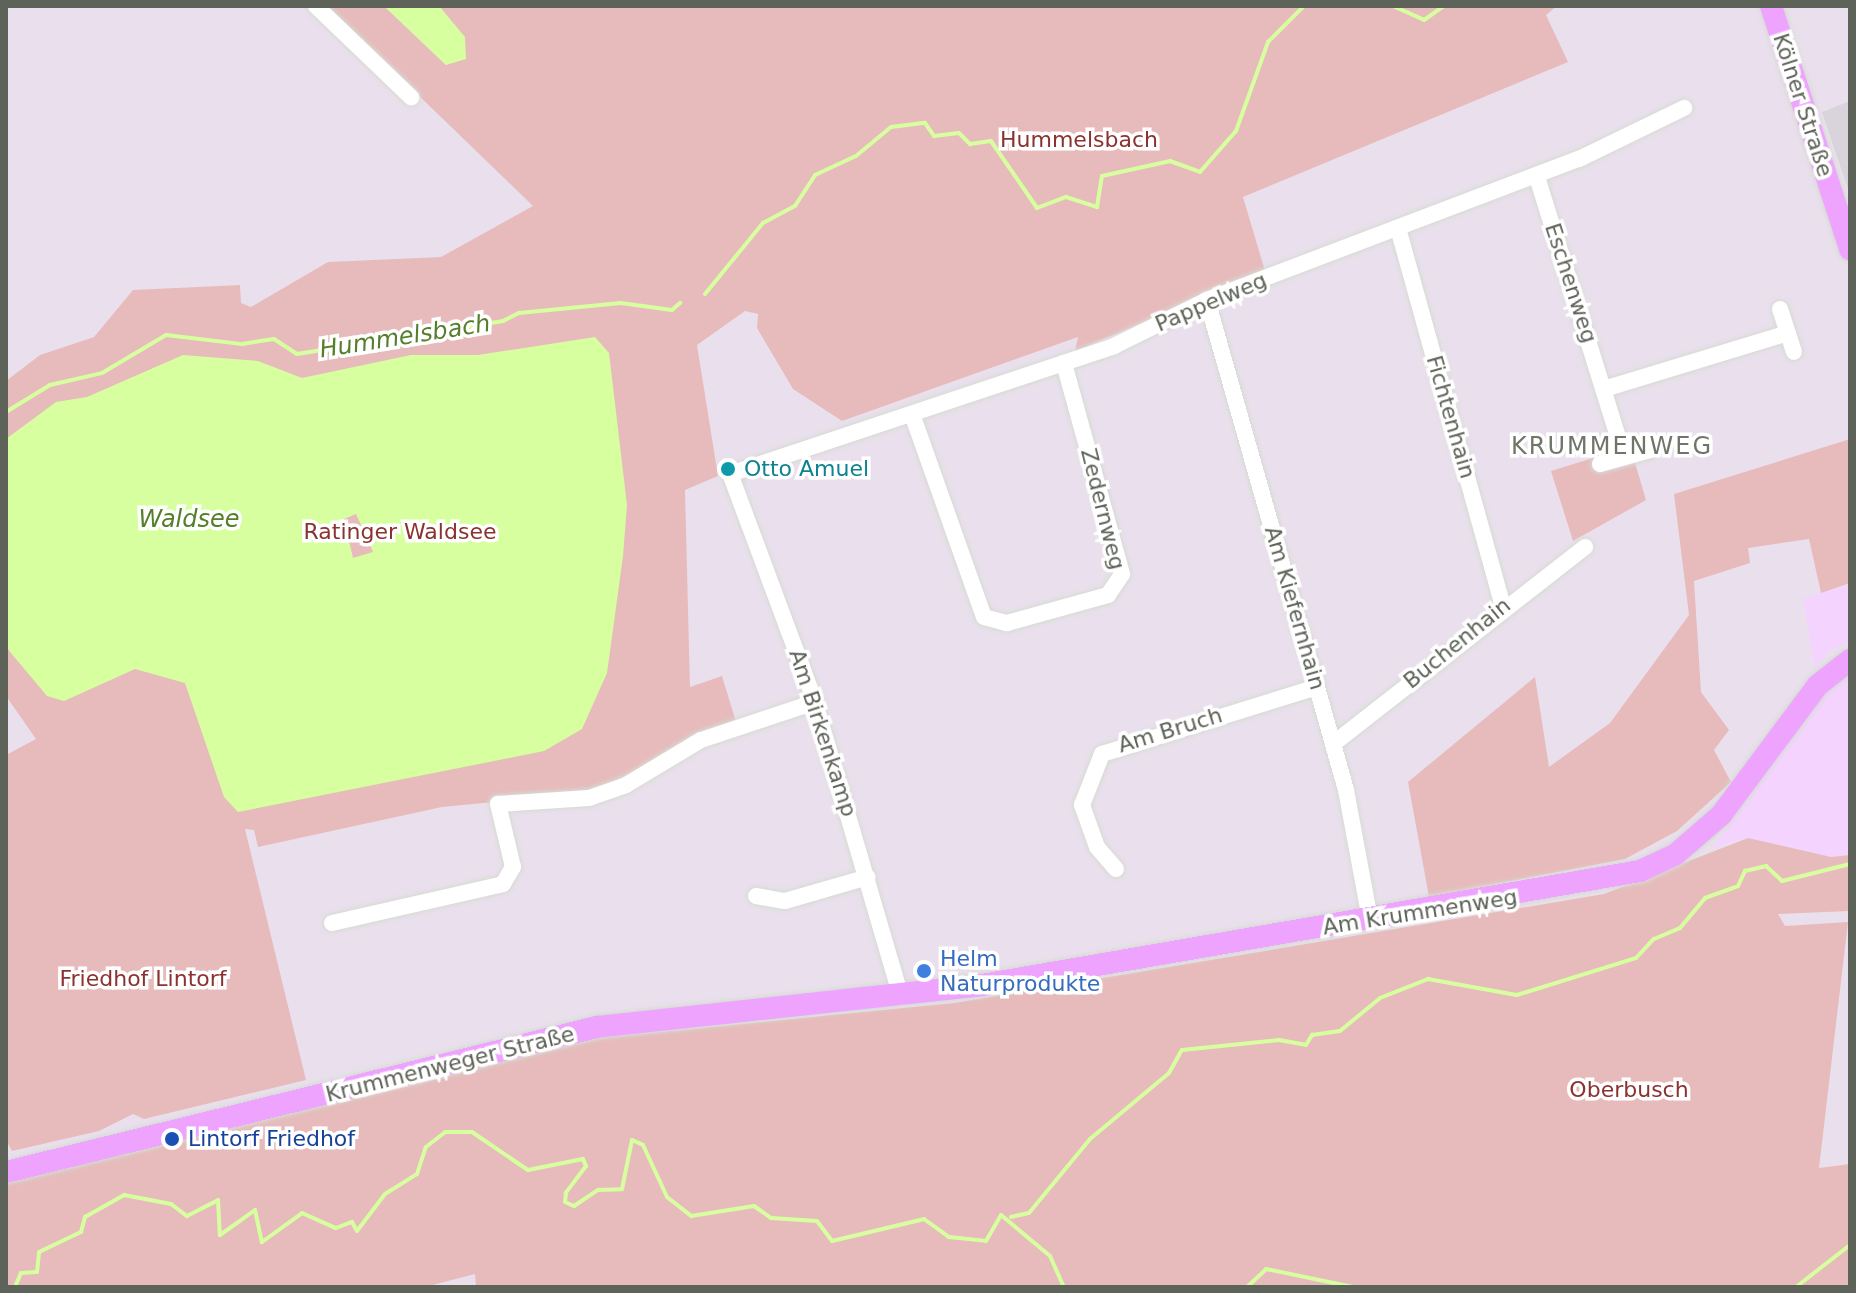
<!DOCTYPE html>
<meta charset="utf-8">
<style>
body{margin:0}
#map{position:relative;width:1856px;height:1293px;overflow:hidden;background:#eae0ed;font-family:"DejaVu Sans",sans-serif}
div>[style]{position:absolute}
.commercial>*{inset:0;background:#f4d4ff}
.industrial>*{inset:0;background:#d9d3dc}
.green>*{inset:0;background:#e7bbbc}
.water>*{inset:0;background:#d7ff9f}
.stream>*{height:4px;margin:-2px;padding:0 2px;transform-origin:2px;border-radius:2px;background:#d7ff9f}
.roads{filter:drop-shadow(0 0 2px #d6dbd4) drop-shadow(0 0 2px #d6dbd4)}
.minor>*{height:16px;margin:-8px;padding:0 8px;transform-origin:8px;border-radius:8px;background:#fff}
.major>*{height:22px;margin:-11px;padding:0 11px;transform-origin:11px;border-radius:11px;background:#eea4ff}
.dots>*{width:22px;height:22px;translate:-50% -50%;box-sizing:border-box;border:4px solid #fff;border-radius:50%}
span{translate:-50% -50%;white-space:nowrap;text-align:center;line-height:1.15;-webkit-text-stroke:7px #fff;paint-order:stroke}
.street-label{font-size:22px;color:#5e6359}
.park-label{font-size:22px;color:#8b3230}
.culture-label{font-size:22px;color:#0d838f}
.left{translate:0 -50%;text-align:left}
.shop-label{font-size:22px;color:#366cbe}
.transit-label{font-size:22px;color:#164399}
.water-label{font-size:24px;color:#557f2a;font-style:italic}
.neighbourhood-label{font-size:24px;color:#70756a;letter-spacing:2px}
.frame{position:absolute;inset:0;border:8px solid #5e6359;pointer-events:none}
</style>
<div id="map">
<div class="commercial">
<i style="clip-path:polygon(1850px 583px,1850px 643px,1829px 651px,1815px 669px,1803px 599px)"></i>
<i style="clip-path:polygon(1850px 672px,1850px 855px,1831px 857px,1748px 838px,1712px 848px,1826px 693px)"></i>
</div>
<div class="industrial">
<i style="clip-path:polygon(1850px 101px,1850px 195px,1822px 112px)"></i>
</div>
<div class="green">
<i style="clip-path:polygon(326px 6px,384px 6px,446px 65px,465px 38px,439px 6px,1557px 6px,1546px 15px,1568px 62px,1243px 197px,1265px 271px,1075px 351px,1078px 337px,842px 421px,793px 389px,757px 328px,758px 314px,745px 311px,697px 345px,718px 476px,685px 490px,690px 687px,722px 676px,736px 722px,589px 793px,442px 807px,258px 847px,254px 830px,245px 829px,306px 1080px,144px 1119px,133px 1114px,99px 1131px,12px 1151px,6px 1140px,6px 755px,36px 739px,6px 696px,6px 381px,40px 355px,94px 337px,133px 290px,240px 285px,241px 303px,251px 307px,328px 262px,441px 257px,533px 206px)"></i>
<i style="clip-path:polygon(1850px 439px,1850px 583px,1821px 593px,1809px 539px,1748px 548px,1750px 563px,1694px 581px,1701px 692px,1729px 730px,1714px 750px,1731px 782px,1677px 831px,1625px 859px,1429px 897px,1408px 782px,1535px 677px,1549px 767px,1610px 723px,1689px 615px,1674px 494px)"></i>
<i style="clip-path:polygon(1593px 458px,1598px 473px,1635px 463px,1646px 500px,1573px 541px,1551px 471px)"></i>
<i style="clip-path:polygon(1748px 838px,1831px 857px,1850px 855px,1850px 911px,1778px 914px,1785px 926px,1848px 922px,1819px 1168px,1850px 1164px,1850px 1287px,476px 1287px,475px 1274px,425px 1287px,6px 1287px,6px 1183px,588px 1039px,954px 1003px,1604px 894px)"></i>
</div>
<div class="water">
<i style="clip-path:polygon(384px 6px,439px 6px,465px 37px,466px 59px,446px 65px)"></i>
<i style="clip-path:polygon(evenodd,595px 337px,609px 353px,627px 505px,623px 556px,607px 673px,582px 729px,544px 751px,238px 812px,224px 797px,185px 683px,135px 669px,64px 701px,47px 696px,6px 647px,6px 439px,56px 402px,87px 397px,183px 355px,258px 361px,302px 378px,411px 355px,478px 355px,595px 337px,356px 514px,373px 552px,353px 558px,344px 519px,356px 514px)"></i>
</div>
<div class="stream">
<i style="left:1393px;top:6px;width:34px;rotate:24deg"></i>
<i style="left:1424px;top:20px;width:24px;rotate:-35deg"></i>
<i style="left:705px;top:294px;width:92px;rotate:-50.8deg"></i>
<i style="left:763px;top:223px;width:36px;rotate:-28deg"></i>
<i style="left:795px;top:206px;width:37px;rotate:-57deg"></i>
<i style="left:815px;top:175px;width:45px;rotate:-24.9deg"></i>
<i style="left:856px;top:156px;width:45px;rotate:-39.6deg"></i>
<i style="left:891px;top:127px;width:34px;rotate:-7deg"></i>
<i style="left:925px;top:123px;width:16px;rotate:55deg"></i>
<i style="left:934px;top:136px;width:25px;rotate:-7deg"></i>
<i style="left:959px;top:133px;width:16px;rotate:45deg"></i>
<i style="left:970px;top:144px;width:21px;rotate:-8deg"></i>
<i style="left:991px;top:141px;width:81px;rotate:55.5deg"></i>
<i style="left:1037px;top:208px;width:31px;rotate:-21deg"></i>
<i style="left:1066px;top:197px;width:33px;rotate:18deg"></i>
<i style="left:1097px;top:207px;width:31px;rotate:-81deg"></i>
<i style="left:1102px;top:176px;width:70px;rotate:-12.4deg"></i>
<i style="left:1170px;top:161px;width:32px;rotate:20deg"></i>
<i style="left:1200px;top:172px;width:55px;rotate:-48.7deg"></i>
<i style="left:1236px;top:131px;width:95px;rotate:-70.2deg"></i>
<i style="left:1268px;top:42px;width:51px;rotate:-45deg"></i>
<i style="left:6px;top:412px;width:52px;rotate:-31.5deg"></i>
<i style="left:50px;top:385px;width:53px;rotate:-13deg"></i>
<i style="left:102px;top:373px;width:74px;rotate:-30.7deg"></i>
<i style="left:166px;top:335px;width:77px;rotate:6.8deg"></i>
<i style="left:242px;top:344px;width:32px;rotate:-9deg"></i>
<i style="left:274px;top:339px;width:27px;rotate:33deg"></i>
<i style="left:297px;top:354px;width:209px;rotate:-9.1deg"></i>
<i style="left:503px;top:321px;width:18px;rotate:-27deg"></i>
<i style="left:519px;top:313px;width:102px;rotate:-5.6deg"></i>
<i style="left:621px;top:303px;width:51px;rotate:7.8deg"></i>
<i style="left:672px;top:310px;width:11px;rotate:-41deg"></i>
<i style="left:1011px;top:1217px;width:18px;rotate:-13deg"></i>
<i style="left:1029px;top:1213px;width:96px;rotate:-50.5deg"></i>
<i style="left:1090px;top:1139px;width:103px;rotate:-39.9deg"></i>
<i style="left:1169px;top:1073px;width:26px;rotate:-61deg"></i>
<i style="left:1182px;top:1050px;width:98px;rotate:-5.9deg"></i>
<i style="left:1279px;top:1040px;width:27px;rotate:10deg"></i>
<i style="left:1306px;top:1045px;width:12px;rotate:-59deg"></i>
<i style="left:1312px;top:1035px;width:28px;rotate:-8deg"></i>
<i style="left:1340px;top:1031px;width:52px;rotate:-39.5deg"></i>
<i style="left:1380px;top:998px;width:52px;rotate:-21.6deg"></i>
<i style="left:1428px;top:979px;width:90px;rotate:10.2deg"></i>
<i style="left:1517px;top:995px;width:125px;rotate:-17.3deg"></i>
<i style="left:1636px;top:958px;width:26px;rotate:-47deg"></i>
<i style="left:1654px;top:939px;width:28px;rotate:-23deg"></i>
<i style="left:1680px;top:928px;width:39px;rotate:-50deg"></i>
<i style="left:1705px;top:898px;width:35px;rotate:-20deg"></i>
<i style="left:1738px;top:886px;width:17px;rotate:-65deg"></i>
<i style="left:1745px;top:871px;width:22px;rotate:-13deg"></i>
<i style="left:1766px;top:866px;width:22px;rotate:43deg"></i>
<i style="left:1782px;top:881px;width:70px;rotate:-14deg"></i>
<i style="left:15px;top:1287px;width:15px;rotate:-67deg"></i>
<i style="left:21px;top:1273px;width:16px;rotate:-4deg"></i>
<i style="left:37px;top:1272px;width:20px;rotate:-84deg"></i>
<i style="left:39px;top:1252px;width:47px;rotate:-25.5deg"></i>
<i style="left:81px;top:1232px;width:16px;rotate:-75deg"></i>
<i style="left:85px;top:1217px;width:45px;rotate:-29.4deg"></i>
<i style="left:124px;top:1195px;width:48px;rotate:10.8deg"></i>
<i style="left:171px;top:1204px;width:20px;rotate:37deg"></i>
<i style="left:187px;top:1216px;width:35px;rotate:-27deg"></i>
<i style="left:218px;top:1200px;width:35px;rotate:87deg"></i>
<i style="left:220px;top:1235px;width:43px;rotate:-35.5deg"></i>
<i style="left:255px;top:1210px;width:33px;rotate:78deg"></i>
<i style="left:262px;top:1242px;width:49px;rotate:-35.9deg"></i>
<i style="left:302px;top:1213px;width:37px;rotate:24deg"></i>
<i style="left:336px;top:1228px;width:17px;rotate:-21deg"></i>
<i style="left:352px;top:1222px;width:10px;rotate:61deg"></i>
<i style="left:357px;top:1231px;width:46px;rotate:-52.9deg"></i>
<i style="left:385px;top:1194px;width:38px;rotate:-32deg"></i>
<i style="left:417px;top:1174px;width:28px;rotate:-72deg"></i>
<i style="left:426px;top:1147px;width:24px;rotate:-38deg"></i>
<i style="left:445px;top:1132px;width:27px"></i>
<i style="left:472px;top:1132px;width:68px;rotate:34.2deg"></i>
<i style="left:528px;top:1170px;width:56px;rotate:-11.3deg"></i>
<i style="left:583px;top:1159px;width:8px;rotate:67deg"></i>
<i style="left:586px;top:1166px;width:34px;rotate:127deg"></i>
<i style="left:566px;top:1193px;width:9px;rotate:96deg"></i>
<i style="left:565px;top:1202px;width:10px;rotate:24deg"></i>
<i style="left:574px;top:1206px;width:29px;rotate:-34deg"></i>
<i style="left:598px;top:1190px;width:24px;rotate:-2deg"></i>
<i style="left:622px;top:1189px;width:50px;rotate:-78.5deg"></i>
<i style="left:632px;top:1140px;width:12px;rotate:24deg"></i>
<i style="left:643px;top:1145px;width:57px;rotate:65.2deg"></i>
<i style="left:667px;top:1197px;width:31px;rotate:38deg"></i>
<i style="left:691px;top:1216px;width:64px;rotate:-9deg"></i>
<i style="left:754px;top:1206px;width:21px;rotate:35deg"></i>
<i style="left:771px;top:1218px;width:46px;rotate:3.7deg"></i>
<i style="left:817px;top:1221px;width:25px;rotate:53deg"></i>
<i style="left:832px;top:1241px;width:95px;rotate:-13.4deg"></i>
<i style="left:924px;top:1219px;width:31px;rotate:36deg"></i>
<i style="left:949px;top:1237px;width:37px;rotate:6deg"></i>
<i style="left:986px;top:1241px;width:30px;rotate:-60deg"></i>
<i style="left:1001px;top:1215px;width:64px;rotate:39.9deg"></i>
<i style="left:1050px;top:1256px;width:34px;rotate:66deg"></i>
<i style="left:1137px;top:1287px;width:8px"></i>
<i style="left:1214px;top:1287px;width:33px"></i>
<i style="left:1247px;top:1287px;width:26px;rotate:-43deg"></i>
<i style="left:1266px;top:1269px;width:89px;rotate:11.7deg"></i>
<i style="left:1796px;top:1287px;width:68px;rotate:-37.9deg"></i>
</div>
<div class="roads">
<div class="minor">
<i style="left:316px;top:6px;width:132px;rotate:43.8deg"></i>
<i style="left:1537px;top:177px;width:293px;rotate:72.7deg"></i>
<i style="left:1398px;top:228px;width:392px;rotate:74.5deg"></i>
<i style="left:1207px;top:300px;width:509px;rotate:74.16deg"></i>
<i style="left:1346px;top:790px;width:132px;rotate:79.5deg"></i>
<i style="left:1780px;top:309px;width:45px;rotate:72deg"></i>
<i style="left:1604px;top:389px;width:192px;rotate:-16.9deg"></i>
<i style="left:912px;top:414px;width:215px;rotate:70.5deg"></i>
<i style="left:984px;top:617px;width:24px;rotate:15deg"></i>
<i style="left:1007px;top:623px;width:105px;rotate:-15.5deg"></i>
<i style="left:1108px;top:595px;width:25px;rotate:-56deg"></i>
<i style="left:1122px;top:574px;width:219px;rotate:-105.4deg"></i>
<i style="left:1600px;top:464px;width:52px;rotate:-15.6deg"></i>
<i style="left:1333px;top:744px;width:320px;rotate:-38deg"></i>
<i style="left:1116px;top:869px;width:29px;rotate:-131deg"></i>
<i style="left:1097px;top:847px;width:45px;rotate:-109.7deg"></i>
<i style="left:1082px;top:805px;width:55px;rotate:-68.6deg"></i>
<i style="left:1102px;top:754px;width:225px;rotate:-17.3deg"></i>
<i style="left:756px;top:896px;width:29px;rotate:10deg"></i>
<i style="left:785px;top:901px;width:86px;rotate:-16.1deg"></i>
<i style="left:332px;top:923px;width:175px;rotate:-12.8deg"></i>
<i style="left:503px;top:884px;width:20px;rotate:-60deg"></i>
<i style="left:513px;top:867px;width:65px;rotate:-103.4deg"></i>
<i style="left:498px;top:804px;width:91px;rotate:-3.8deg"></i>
<i style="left:589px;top:798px;width:39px;rotate:-19deg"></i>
<i style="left:626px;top:785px;width:87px;rotate:-31deg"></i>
<i style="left:701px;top:740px;width:120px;rotate:-18.4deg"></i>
<i style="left:901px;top:997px;width:307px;rotate:-106.3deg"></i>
<i style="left:815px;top:702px;width:243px;rotate:-110.4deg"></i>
<i style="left:730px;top:474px;width:405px;rotate:-18.4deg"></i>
<i style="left:1114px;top:346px;width:104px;rotate:-26.3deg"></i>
<i style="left:1207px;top:300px;width:398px;rotate:-20.8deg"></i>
<i style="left:1579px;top:159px;width:117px;rotate:-25.9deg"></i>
</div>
<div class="major">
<i style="left:1771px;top:6px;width:256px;rotate:72deg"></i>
<i style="left:6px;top:1172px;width:609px;rotate:-13.79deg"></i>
<i style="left:597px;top:1027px;width:387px;rotate:-6.2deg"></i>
<i style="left:982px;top:985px;width:668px;rotate:-9.83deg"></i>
<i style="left:1640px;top:871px;width:40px;rotate:-25deg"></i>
<i style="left:1676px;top:854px;width:60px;rotate:-40.9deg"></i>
<i style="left:1721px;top:815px;width:162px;rotate:-53.3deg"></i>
<i style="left:1818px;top:685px;width:41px;rotate:-38deg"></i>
</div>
</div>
<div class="dots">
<i style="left:728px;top:469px;background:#0f9aa8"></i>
<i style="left:924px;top:971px;background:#3f7fe0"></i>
<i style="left:172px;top:1139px;background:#1a4fb4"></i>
</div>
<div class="street-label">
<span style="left:1803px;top:105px;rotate:72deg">Kölner Straße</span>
<span style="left:1571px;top:283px;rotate:72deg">Eschenweg</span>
<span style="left:1211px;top:302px;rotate:-23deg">Pappelweg</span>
<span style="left:1451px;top:417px;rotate:74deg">Fichtenhain</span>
<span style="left:1103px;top:509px;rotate:76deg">Zedernweg</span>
<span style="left:1295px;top:608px;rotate:74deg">Am Kiefernhain</span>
<span style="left:1457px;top:643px;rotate:-39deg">Buchenhain</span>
<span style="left:1170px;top:730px;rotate:-17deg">Am Bruch</span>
<span style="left:823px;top:733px;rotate:72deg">Am Birkenkamp</span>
<span style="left:1420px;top:912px;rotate:-9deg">Am Krummenweg</span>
<span style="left:450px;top:1064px;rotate:-14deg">Krummenweger Straße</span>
</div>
<div class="park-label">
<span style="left:1079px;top:140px">Hummelsbach</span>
<span style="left:400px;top:532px">Ratinger Waldsee</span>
<span style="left:143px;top:979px">Friedhof Lintorf</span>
<span style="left:1629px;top:1090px">Oberbusch</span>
</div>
<div class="culture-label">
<span class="left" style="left:744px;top:469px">Otto Amuel</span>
</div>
<div class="shop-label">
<span class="left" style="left:940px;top:971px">Helm<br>Naturprodukte</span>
</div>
<div class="transit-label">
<span class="left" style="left:188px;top:1139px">Lintorf Friedhof</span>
</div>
<div class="water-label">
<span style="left:405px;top:337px;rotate:-9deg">Hummelsbach</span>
<span style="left:189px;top:520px">Waldsee</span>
</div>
<div class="neighbourhood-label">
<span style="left:1612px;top:447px">KRUMMENWEG</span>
</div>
<div class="frame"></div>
</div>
